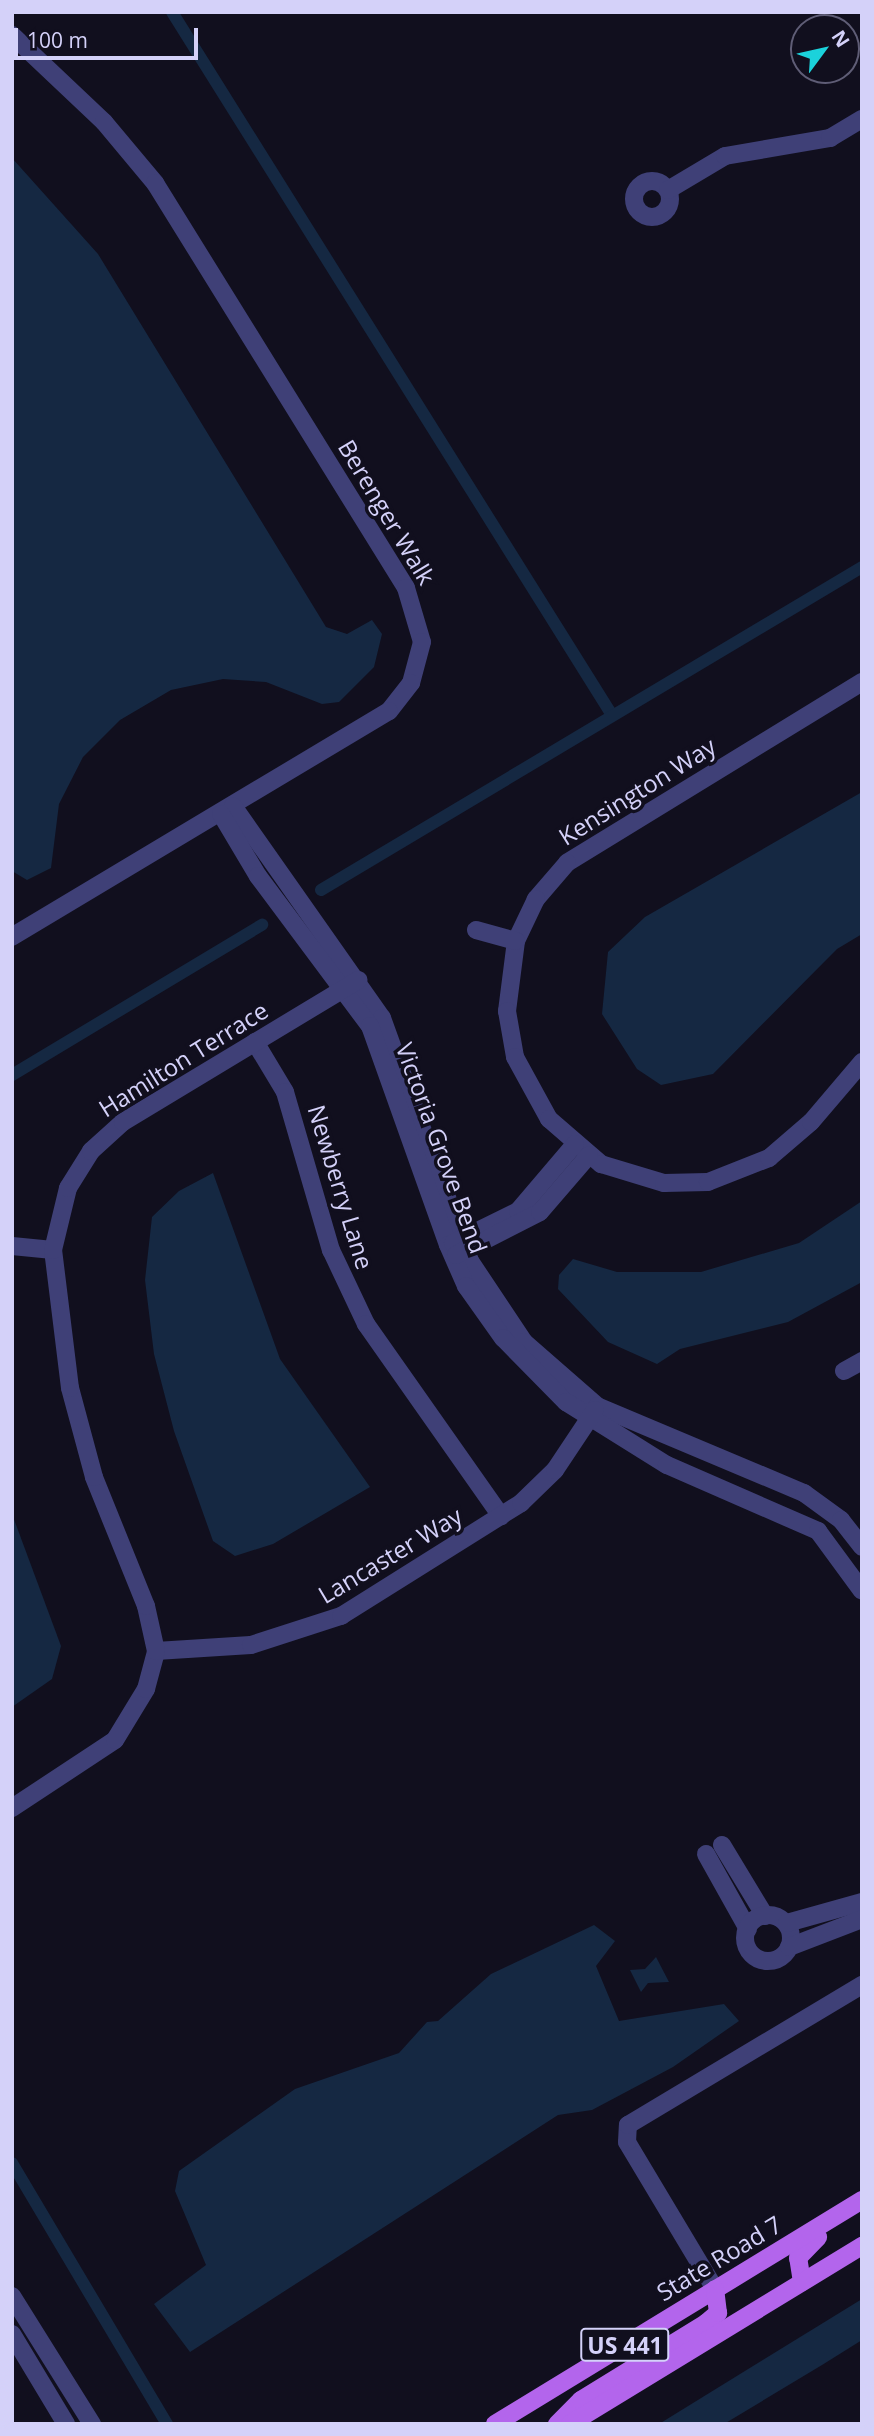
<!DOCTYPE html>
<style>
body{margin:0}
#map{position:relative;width:874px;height:2436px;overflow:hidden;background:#110f1e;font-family:"Open Sans",sans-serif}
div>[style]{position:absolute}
.water>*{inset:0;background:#152842}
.canal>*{height:12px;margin:-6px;padding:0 6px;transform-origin:6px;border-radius:6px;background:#152842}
.minor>*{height:18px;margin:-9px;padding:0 9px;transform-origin:9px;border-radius:9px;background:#3f4077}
.minor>.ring{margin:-9px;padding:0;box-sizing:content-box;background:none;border:18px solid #3f4077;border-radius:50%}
.major>*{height:18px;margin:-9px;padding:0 9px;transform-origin:9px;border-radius:9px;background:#b365ec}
span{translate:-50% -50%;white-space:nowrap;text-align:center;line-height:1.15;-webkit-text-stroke:7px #110f1e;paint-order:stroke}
.shield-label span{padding:2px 5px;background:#110f1e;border:2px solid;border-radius:5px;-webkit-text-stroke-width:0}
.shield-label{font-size:23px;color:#d4d1f9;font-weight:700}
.street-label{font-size:24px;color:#d4d1f9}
.frame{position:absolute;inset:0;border:14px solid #d4d1f9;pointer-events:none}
.north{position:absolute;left:790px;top:14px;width:70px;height:70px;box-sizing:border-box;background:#110f1e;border:2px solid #5f5d76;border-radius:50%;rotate:57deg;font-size:19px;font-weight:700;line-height:28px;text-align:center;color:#d4d1f9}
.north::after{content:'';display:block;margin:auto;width:24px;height:32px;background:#1bd2db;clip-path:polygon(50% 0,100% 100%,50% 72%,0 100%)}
.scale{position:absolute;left:14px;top:28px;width:184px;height:32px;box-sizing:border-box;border:4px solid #d4d1f9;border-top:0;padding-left:9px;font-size:21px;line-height:24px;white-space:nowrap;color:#d4d1f9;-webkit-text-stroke:5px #110f1e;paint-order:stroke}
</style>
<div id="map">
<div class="water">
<i style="clip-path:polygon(12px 158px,98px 254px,326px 627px,347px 634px,372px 620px,382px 634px,374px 667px,339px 702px,322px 704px,266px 682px,223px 679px,171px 690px,120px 720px,83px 757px,59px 804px,51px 868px,27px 880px,12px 871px)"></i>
<i style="clip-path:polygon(862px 792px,862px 934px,837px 949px,713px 1074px,661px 1085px,637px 1069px,602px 1014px,608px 952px,645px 917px)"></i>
<i style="clip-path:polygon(213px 1173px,280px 1359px,370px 1487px,273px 1544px,235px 1556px,213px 1541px,174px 1431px,154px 1354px,145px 1280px,152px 1217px,179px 1191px)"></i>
<i style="clip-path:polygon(862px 1201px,862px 1282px,788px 1322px,680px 1349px,657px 1364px,608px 1342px,558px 1289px,559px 1275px,573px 1259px,617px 1272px,701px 1272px,799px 1243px)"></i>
<i style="clip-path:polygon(12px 1514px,61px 1646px,52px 1679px,12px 1707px)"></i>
<i style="clip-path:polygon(594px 1925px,615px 1941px,596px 1966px,619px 2021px,724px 2004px,739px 2021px,673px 2067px,592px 2110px,558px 2115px,190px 2352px,154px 2304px,206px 2265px,175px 2191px,179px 2171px,295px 2089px,399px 2053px,427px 2022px,438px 2021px,491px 1974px)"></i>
<i style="clip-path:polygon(656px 1957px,669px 1982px,648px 1983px,641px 1992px,630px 1970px,645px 1969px)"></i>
<i style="clip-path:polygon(862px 2299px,862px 2340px,822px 2365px,724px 2424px,659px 2424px)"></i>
</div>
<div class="canal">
<i style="left:172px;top:12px;width:829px;rotate:57.96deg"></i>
<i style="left:321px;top:890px;width:630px;rotate:-30.84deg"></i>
<i style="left:12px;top:1075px;width:292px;rotate:-31deg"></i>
<i style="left:12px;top:2163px;width:304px;rotate:59.3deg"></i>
</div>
<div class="minor">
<i style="left:12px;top:35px;width:127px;rotate:43.4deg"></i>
<i style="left:104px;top:122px;width:80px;rotate:50.1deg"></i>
<i style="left:155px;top:183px;width:476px;rotate:58.2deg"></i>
<i style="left:406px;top:588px;width:56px;rotate:73.5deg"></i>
<i style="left:422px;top:642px;width:42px;rotate:105deg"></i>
<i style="left:411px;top:683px;width:36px;rotate:128deg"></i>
<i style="left:389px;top:711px;width:440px;rotate:149.1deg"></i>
<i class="ring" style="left:634px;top:181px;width:18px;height:18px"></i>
<i style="left:668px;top:190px;width:66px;rotate:-30.8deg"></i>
<i style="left:725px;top:156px;width:107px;rotate:-9.7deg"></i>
<i style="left:830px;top:138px;width:37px;rotate:-31deg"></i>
<i style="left:862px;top:682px;width:346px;rotate:148.5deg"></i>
<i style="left:567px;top:863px;width:48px;rotate:130.7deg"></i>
<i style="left:536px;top:899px;width:47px;rotate:115.5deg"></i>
<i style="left:516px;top:941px;width:71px;rotate:97.3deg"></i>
<i style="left:507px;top:1011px;width:47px;rotate:80.1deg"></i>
<i style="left:515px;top:1057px;width:71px;rotate:61.3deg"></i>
<i style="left:549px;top:1119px;width:69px;rotate:40.9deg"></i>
<i style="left:601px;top:1164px;width:66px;rotate:16.8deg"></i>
<i style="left:664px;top:1183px;width:44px;rotate:-1.3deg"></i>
<i style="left:708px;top:1182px;width:66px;rotate:-21.5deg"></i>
<i style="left:769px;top:1158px;width:55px;rotate:-40.6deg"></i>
<i style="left:811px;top:1122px;width:79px;rotate:-49.6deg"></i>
<i style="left:233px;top:806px;width:259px;rotate:54.9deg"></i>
<i style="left:382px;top:1018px;width:258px;rotate:70.1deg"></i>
<i style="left:470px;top:1261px;width:97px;rotate:56.3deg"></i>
<i style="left:524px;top:1342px;width:97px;rotate:41.2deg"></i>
<i style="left:597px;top:1406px;width:225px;rotate:22.8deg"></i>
<i style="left:804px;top:1493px;width:46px;rotate:36.1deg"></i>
<i style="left:841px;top:1520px;width:34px;rotate:52deg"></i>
<i style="left:221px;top:814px;width:72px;rotate:59.2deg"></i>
<i style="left:258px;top:876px;width:187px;rotate:53.3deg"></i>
<i style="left:370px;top:1026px;width:232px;rotate:70.4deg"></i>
<i style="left:448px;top:1245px;width:45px;rotate:66.3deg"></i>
<i style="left:466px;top:1286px;width:64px;rotate:54.6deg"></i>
<i style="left:503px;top:1338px;width:90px;rotate:45.5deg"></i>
<i style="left:566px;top:1402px;width:119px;rotate:32deg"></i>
<i style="left:667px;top:1465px;width:165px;rotate:23.6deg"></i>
<i style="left:818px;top:1531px;width:74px;rotate:53.7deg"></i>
<i style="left:476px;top:930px;width:41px;rotate:15.4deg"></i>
<i style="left:255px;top:1042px;width:58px;rotate:59deg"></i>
<i style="left:285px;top:1092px;width:165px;rotate:73.8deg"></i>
<i style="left:331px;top:1250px;width:82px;rotate:64.7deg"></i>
<i style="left:366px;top:1324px;width:235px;rotate:54.9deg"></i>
<i style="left:453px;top:1243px;width:72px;rotate:-26.2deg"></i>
<i style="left:518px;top:1211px;width:88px;rotate:-49.6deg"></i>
<i style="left:12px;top:1246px;width:41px;rotate:5.6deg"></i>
<i style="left:456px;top:1255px;width:94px;rotate:-27.1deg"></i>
<i style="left:540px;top:1212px;width:75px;rotate:-49.3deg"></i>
<i style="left:844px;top:1371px;width:21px;rotate:-29deg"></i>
<i style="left:156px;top:1651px;width:95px;rotate:-3.6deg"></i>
<i style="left:251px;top:1645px;width:95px;rotate:-17.9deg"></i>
<i style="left:341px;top:1616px;width:213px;rotate:-32.1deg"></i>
<i style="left:521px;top:1503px;width:47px;rotate:-44.1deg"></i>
<i style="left:555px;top:1470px;width:72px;rotate:-56.3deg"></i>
<i style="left:12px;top:1808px;width:123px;rotate:-33.4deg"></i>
<i style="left:115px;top:1740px;width:60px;rotate:-58.7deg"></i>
<i style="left:146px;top:1689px;width:39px;rotate:-75deg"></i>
<i style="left:156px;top:1651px;width:46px;rotate:-102.5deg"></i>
<i style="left:146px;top:1606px;width:139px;rotate:-112deg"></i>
<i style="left:94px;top:1477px;width:92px;rotate:-105.1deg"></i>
<i style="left:70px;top:1388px;width:139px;rotate:-97deg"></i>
<i style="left:53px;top:1250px;width:64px;rotate:-76.4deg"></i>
<i style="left:68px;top:1188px;width:44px;rotate:-58.1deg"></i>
<i style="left:91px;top:1151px;width:43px;rotate:-42.2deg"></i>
<i style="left:123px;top:1122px;width:275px;rotate:-31.1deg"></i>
<i style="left:722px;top:1845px;width:83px;rotate:58.8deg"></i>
<i style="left:706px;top:1854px;width:86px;rotate:60.8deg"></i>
<i class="ring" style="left:745px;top:1915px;width:28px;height:28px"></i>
<i style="left:787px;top:1923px;width:78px;rotate:-15.6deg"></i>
<i style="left:789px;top:1947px;width:78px;rotate:-21deg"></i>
<i style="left:715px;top:2289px;width:171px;rotate:-120.9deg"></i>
<i style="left:627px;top:2142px;width:17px;rotate:-87deg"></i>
<i style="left:628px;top:2125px;width:273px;rotate:-30.9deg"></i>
<i style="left:12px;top:2296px;width:151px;rotate:58deg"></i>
<i style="left:12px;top:2334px;width:105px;rotate:59deg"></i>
</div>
<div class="major">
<i style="left:802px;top:2282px;width:24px;rotate:-99deg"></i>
<i style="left:798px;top:2258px;width:29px;rotate:-46deg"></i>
<i style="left:495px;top:2424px;width:430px;rotate:-31.4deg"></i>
<i style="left:557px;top:2424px;width:34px;rotate:-45deg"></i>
<i style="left:581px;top:2400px;width:147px;rotate:-31.6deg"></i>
<i style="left:706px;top:2323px;width:16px;rotate:-40deg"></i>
<i style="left:718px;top:2313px;width:24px;rotate:-97deg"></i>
<i style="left:570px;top:2424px;width:342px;rotate:-31.4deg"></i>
</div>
<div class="shield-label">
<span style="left:625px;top:2345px">US 441</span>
</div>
<div class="street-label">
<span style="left:387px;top:512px;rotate:59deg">Berenger Walk</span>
<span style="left:637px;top:791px;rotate:-32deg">Kensington Way</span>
<span style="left:183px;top:1059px;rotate:-32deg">Hamilton Terrace</span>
<span style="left:442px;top:1148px;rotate:70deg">Victoria Grove Bend</span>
<span style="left:341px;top:1187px;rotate:73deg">Newberry Lane</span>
<span style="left:390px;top:1555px;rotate:-31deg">Lancaster Way</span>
<span style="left:719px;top:2258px;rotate:-31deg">State Road 7</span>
</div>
<div class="frame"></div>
<div class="north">N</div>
<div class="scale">100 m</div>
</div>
